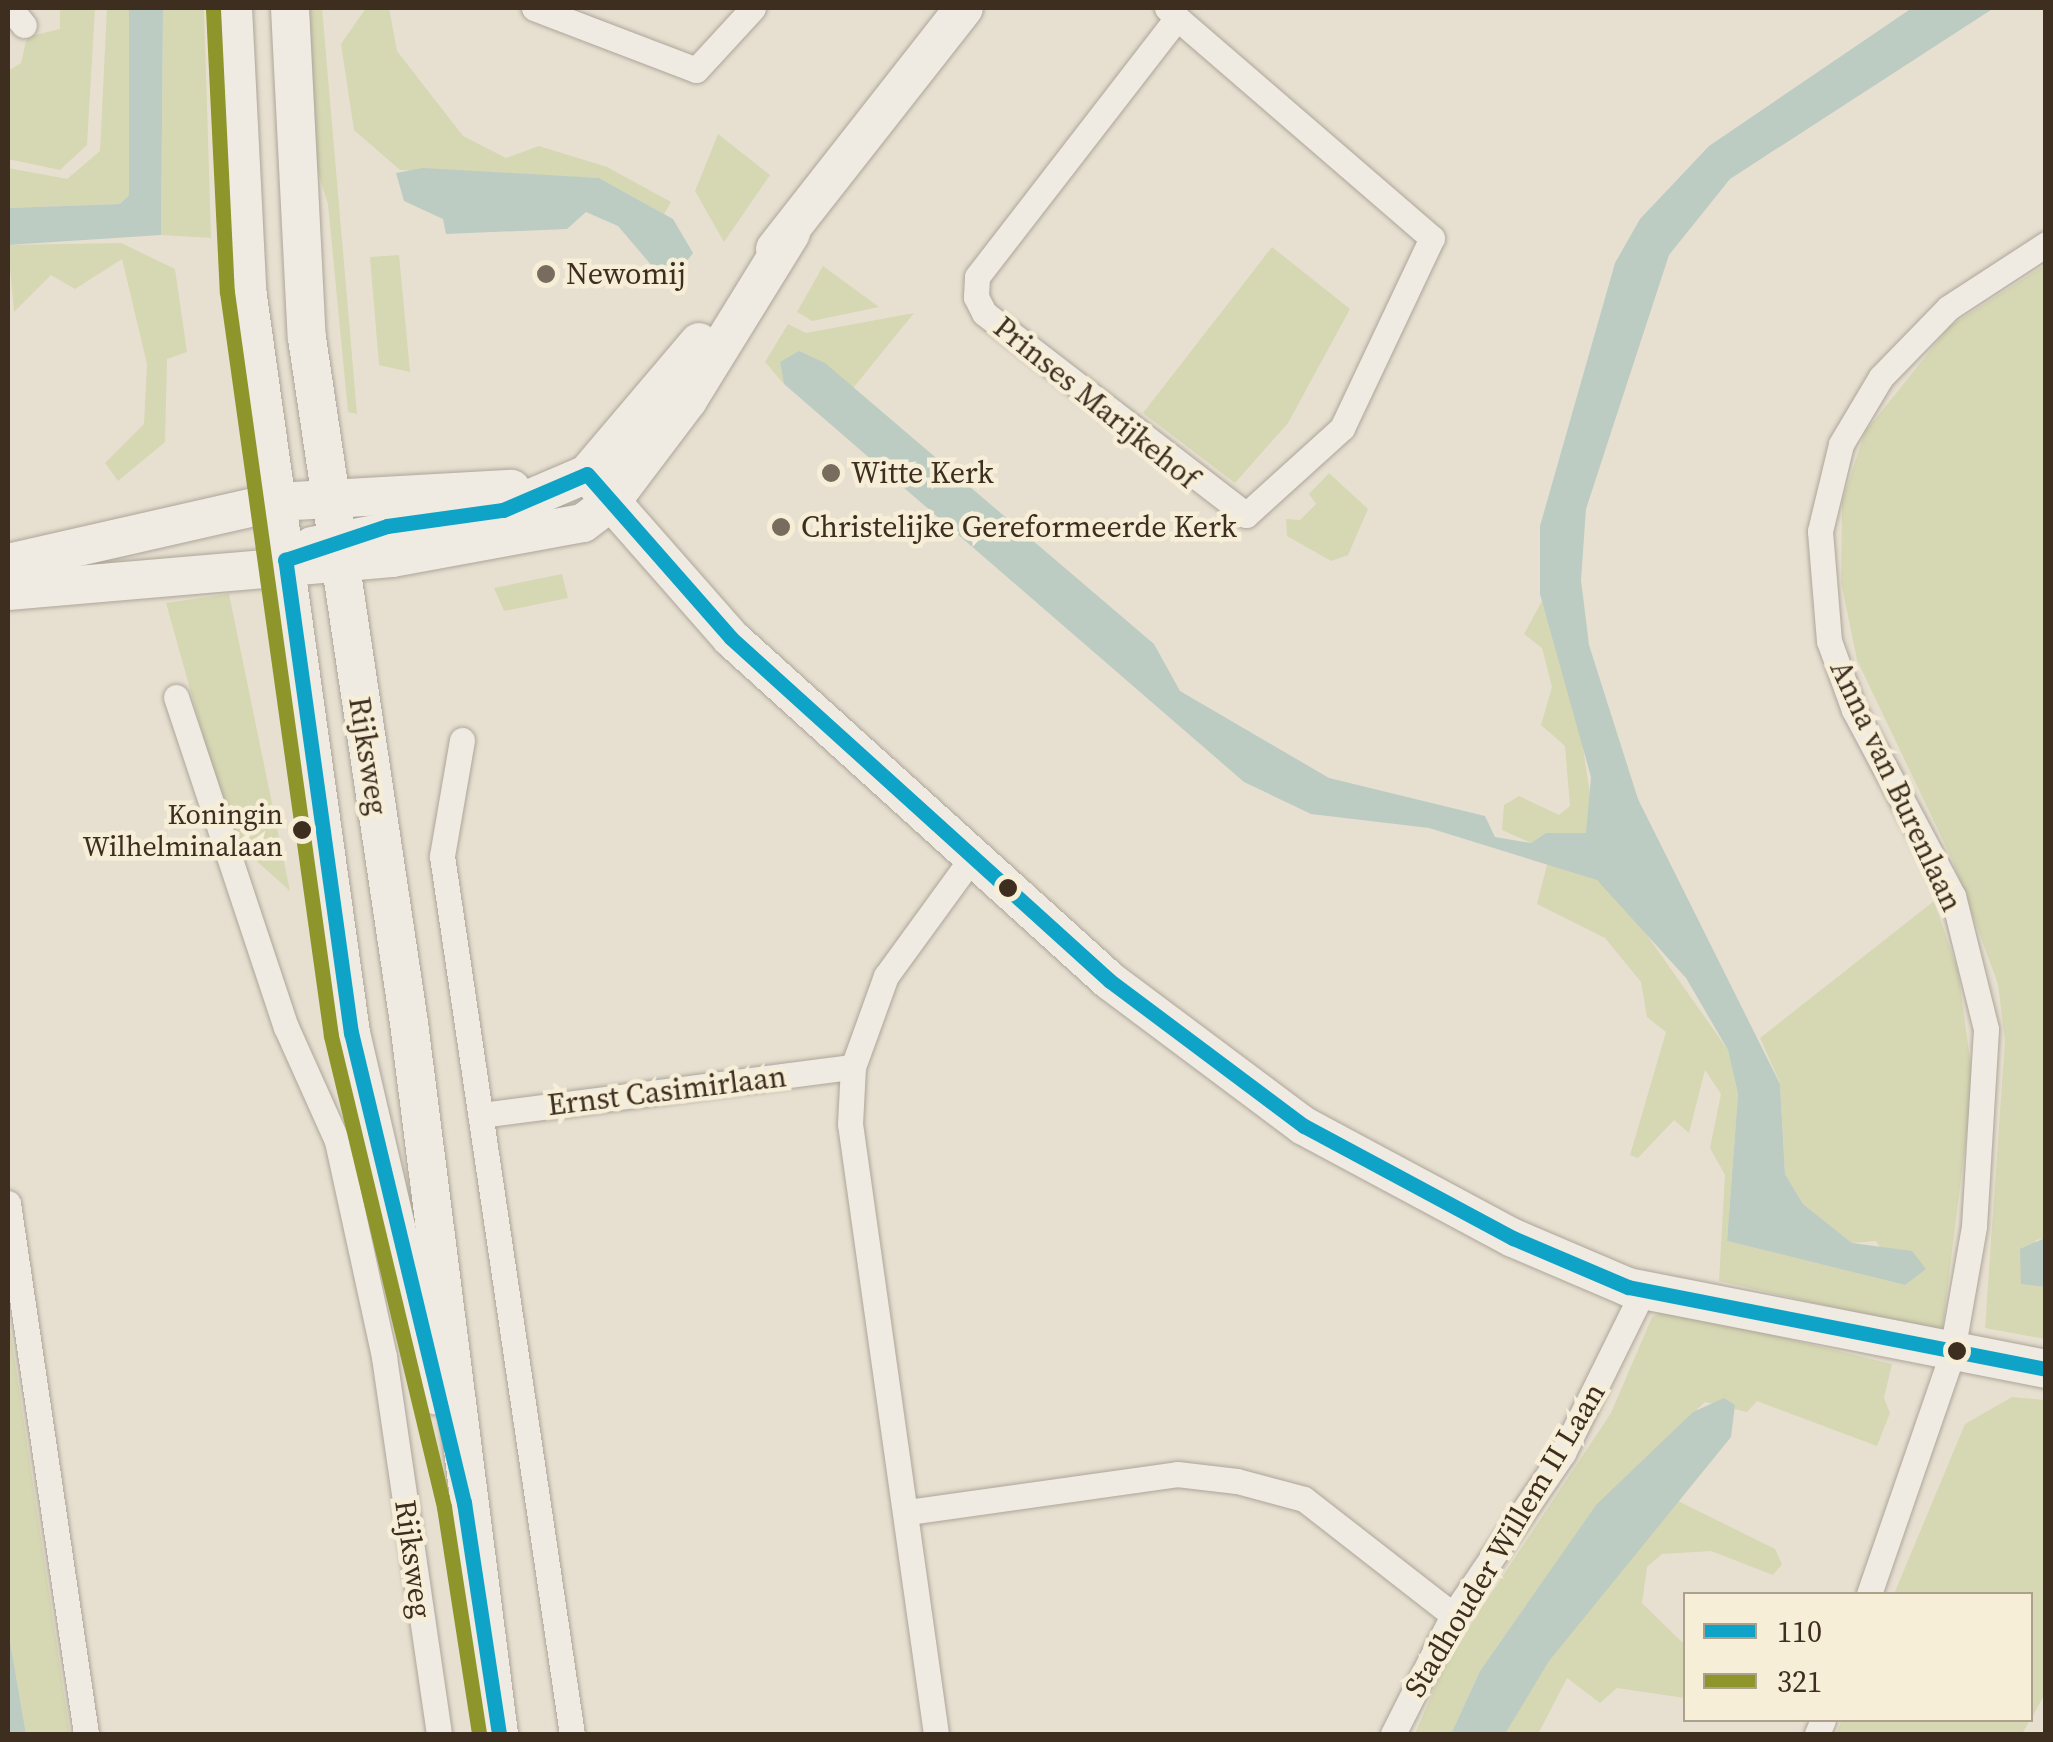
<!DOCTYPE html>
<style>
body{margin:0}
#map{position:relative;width:2053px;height:1742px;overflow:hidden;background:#e7e0d1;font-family:"Source Serif 4",serif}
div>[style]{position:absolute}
.green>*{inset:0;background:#d6d7b3}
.water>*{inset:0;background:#bcccc2}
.roads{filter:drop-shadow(0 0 2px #ada599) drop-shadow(0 0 2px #ada599)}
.street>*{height:25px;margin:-12.5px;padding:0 12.5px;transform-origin:12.5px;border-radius:12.5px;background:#efebe3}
.secondary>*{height:38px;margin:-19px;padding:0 19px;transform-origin:19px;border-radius:19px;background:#efebe3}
.bus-1>*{height:15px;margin:-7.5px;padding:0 7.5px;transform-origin:7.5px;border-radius:7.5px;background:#0fa4c7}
.bus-2>*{height:15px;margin:-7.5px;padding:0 7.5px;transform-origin:7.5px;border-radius:7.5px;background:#8e952a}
.dots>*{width:28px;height:28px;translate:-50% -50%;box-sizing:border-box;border:5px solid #f7eed8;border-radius:50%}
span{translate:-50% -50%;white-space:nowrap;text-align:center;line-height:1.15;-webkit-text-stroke:9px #f7eed8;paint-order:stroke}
.bus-label{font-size:28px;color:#3d2e20}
.right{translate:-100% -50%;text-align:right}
.poi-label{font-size:30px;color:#3d2e20}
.left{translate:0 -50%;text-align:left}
.street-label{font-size:30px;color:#3d2e20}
.frame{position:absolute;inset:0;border:10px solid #3d2e20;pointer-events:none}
.legend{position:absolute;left:1683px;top:1592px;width:350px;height:130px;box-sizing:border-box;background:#f7eed8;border:2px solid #ada18e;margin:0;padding:12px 18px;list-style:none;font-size:30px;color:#3d2e20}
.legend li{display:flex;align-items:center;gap:20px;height:50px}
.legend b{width:50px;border:2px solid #ada18e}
</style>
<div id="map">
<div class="green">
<i style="clip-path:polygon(60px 8px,95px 8px,87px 145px,60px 170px,8px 159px,8px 71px,21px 63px,27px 37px,60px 29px)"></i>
<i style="clip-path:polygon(107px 8px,129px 8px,129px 195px,120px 204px,8px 208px,8px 168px,67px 179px,100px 151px)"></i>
<i style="clip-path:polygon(163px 8px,204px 8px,211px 238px,161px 235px)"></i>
<i style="clip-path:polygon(304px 8px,322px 8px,357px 414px,348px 412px,328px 204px,311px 150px)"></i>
<i style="clip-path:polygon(366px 8px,389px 8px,397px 51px,463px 136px,506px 158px,539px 146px,607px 167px,671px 202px,664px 214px,599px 178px,400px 170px,354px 130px,341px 44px)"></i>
<i style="clip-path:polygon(718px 134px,770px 175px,724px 242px,695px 191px)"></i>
<i style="clip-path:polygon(121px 243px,175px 269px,187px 352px,167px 359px,165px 442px,118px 481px,105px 463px,144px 424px,147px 364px,122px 259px,75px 289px,51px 275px,14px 312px,8px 245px)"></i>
<i style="clip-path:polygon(1272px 247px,1350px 309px,1288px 423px,1235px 483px,1143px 413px)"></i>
<i style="clip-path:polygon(399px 255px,410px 372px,379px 365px,370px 257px)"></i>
<i style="clip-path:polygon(2045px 265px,2046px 1238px,2036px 1240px,2021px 1284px,2045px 1287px,2045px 1339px,1985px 1328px,2005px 1041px,1998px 984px,1952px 859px,1857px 660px,1841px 582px,1842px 502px,1865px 432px,1950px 326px)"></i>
<i style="clip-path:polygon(823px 266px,879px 307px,812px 321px,797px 312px)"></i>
<i style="clip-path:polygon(914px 313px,850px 392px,825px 363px,780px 362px,784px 384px,765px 362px,788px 324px,806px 333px)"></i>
<i style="clip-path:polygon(1329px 473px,1368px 509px,1348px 555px,1331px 561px,1287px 536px,1286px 519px,1300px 520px,1316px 504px,1309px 494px)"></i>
<i style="clip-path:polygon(562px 574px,568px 598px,504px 611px,494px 588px)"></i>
<i style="clip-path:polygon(229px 594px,290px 891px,232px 839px,166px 603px)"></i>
<i style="clip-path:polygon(1542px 601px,1580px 729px,1594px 819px,1586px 833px,1546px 833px,1531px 843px,1502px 830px,1504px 805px,1519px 796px,1559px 815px,1570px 806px,1565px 746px,1541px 725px,1552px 687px,1542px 648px,1524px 634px)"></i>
<i style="clip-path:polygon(1548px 861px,1597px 880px,1625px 904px,1728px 1050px,1738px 1094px,1727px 1241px,1905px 1285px,1876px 1241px,1852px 1243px,1803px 1204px,1785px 1174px,1780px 1083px,1760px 1038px,1934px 901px,1958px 971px,1973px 1082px,1942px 1332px,1719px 1281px,1725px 1175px,1710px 1148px,1721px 1094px,1705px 1070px,1689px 1133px,1674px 1120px,1638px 1158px,1630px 1155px,1666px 1032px,1647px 1017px,1641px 982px,1605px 938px,1537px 904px)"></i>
<i style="clip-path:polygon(1668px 1310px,1892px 1364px,1884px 1398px,1890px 1413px,1877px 1446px,1757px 1401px,1747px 1412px,1705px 1402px,1596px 1506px,1480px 1671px,1451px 1734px,1415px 1734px,1445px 1663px,1611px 1413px,1652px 1317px)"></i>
<i style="clip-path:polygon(8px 1314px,70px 1734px,26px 1734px,8px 1630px)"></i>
<i style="clip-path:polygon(2012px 1397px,2045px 1400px,2046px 1692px,2031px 1719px,2030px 1594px,1894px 1594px,1965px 1424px)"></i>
<i style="clip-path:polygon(1672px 1498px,1775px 1549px,1782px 1564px,1773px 1575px,1711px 1551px,1662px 1554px,1647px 1567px,1642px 1603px,1685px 1645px,1685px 1698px,1617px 1688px,1600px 1703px,1567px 1678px,1538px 1734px,1505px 1734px,1542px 1670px)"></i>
<i style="clip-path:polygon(1842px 1720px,2030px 1720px,2022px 1734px,1836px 1734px)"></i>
</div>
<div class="water">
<i style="clip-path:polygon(129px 8px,163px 8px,161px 235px,8px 245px,8px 208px,120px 204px,129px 195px)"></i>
<i style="clip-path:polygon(1912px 8px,1994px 8px,1730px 179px,1669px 255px,1586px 509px,1581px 580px,1589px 645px,1638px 799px,1780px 1084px,1785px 1174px,1803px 1204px,1852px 1243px,1912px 1251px,1926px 1269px,1905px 1285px,1727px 1241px,1738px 1094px,1728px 1050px,1686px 978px,1597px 880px,1429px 828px,1311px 814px,1244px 782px,784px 384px,780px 362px,799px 351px,825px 363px,1154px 644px,1180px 691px,1329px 778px,1485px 816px,1495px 837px,1531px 843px,1546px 833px,1586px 833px,1591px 777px,1540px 594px,1540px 526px,1615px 263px,1640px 219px,1709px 146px)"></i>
<i style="clip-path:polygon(423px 168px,599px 178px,673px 219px,693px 253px,678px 273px,658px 273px,618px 226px,586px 212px,567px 229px,446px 234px,443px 219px,404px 201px,396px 173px)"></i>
<i style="clip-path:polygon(2045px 1238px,2045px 1287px,2021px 1284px,2020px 1249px)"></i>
<i style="clip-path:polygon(1724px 1398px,1735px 1405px,1731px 1437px,1549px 1661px,1505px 1734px,1451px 1734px,1480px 1671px,1596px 1505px,1693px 1412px)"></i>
<i style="clip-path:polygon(8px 1630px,26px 1734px,8px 1734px)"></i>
</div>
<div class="roads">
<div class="street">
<i style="left:10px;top:8px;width:22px;rotate:51deg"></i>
<i style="left:534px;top:8px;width:173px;rotate:20.9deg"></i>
<i style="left:696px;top:70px;width:84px;rotate:-47.4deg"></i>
<i style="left:1167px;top:8px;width:14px;rotate:45deg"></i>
<i style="left:1177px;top:18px;width:327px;rotate:127.7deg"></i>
<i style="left:977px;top:277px;width:20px;rotate:93deg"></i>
<i style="left:976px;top:297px;width:18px;rotate:63deg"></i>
<i style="left:984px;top:313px;width:331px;rotate:37.6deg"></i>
<i style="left:1246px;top:515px;width:130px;rotate:-42.2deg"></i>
<i style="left:1342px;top:428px;width:210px;rotate:-64.7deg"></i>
<i style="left:1432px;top:238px;width:337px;rotate:-139.2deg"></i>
<i style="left:176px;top:697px;width:348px;rotate:71.6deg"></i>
<i style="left:286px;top:1027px;width:125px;rotate:65.9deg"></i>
<i style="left:337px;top:1141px;width:221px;rotate:77.7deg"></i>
<i style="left:384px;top:1357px;width:381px;rotate:81.7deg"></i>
<i style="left:462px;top:740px;width:118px;rotate:99.8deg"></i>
<i style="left:442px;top:856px;width:888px;rotate:81.58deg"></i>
<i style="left:481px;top:1115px;width:375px;rotate:-7.4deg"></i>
<i style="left:8px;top:1203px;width:537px;rotate:81.64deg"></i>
<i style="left:908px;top:1512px;width:272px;rotate:-8deg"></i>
<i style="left:1177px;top:1474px;width:60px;rotate:6.7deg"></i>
<i style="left:1237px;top:1481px;width:69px;rotate:15deg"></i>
<i style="left:1304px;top:1499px;width:189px;rotate:37.9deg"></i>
<i style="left:1869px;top:1594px;width:251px;rotate:-70.9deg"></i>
<i style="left:1951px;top:1357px;width:133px;rotate:-80deg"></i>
<i style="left:1974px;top:1226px;width:197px;rotate:-86.5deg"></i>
<i style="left:1986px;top:1029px;width:137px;rotate:-103.9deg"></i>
<i style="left:1953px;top:896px;width:211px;rotate:-118deg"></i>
<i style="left:1854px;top:710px;width:73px;rotate:-109.9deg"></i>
<i style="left:1829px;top:641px;width:110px;rotate:-94.7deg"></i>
<i style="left:1820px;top:531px;width:89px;rotate:-76.4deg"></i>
<i style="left:1841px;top:444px;width:78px;rotate:-59.2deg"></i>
<i style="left:1881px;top:377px;width:96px;rotate:-45.8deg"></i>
<i style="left:1948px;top:308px;width:117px;rotate:-33.1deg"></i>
<i style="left:936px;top:1734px;width:616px;rotate:-98.02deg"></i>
<i style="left:850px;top:1124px;width:57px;rotate:-87deg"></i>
<i style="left:853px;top:1067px;width:97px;rotate:-70.1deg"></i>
<i style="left:886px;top:976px;width:150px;rotate:-54deg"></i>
<i style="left:1393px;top:1734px;width:133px;rotate:-63.2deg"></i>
<i style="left:1453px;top:1615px;width:196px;rotate:-55.8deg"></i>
<i style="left:1563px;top:1453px;width:181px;rotate:-63.7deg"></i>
<i style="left:1817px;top:1734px;width:15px;rotate:-67deg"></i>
</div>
<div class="secondary">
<i style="left:233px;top:8px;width:281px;rotate:87.1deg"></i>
<i style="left:247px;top:289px;width:751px;rotate:82.04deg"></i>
<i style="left:351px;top:1033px;width:372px;rotate:76.9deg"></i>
<i style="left:290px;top:8px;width:330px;rotate:87.1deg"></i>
<i style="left:307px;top:338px;width:693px;rotate:81.53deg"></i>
<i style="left:409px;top:1023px;width:717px;rotate:82.79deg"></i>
<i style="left:775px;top:249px;width:306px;rotate:-51.9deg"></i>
<i style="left:587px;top:474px;width:218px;rotate:48.7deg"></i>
<i style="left:731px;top:638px;width:511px;rotate:42.15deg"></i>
<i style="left:1110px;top:981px;width:242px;rotate:36.8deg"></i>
<i style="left:1304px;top:1126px;width:237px;rotate:28.2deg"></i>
<i style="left:1513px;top:1238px;width:125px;rotate:23.1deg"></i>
<i style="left:1628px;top:1287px;width:426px;rotate:11.1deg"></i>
<i style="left:312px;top:546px;width:194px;rotate:-10.7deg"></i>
<i style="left:503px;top:510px;width:91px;rotate:-23.2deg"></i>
<i style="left:587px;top:474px;width:173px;rotate:-49.7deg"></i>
<i style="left:8px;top:563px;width:275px;rotate:-12.8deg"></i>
<i style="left:276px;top:502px;width:236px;rotate:-3.2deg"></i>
<i style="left:8px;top:591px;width:385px;rotate:-4.9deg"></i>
<i style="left:392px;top:558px;width:194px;rotate:-10.4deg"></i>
<i style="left:583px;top:523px;width:36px;rotate:-37deg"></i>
<i style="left:612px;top:501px;width:126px;rotate:-53deg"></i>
<i style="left:688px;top:400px;width:196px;rotate:-58.3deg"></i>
</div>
</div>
<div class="bus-1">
<i style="left:499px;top:1734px;width:234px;rotate:-98.6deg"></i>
<i style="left:464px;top:1503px;width:483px;rotate:-103.5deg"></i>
<i style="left:351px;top:1033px;width:478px;rotate:-97.9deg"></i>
<i style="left:285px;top:560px;width:108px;rotate:-18.4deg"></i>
<i style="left:387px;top:526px;width:117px;rotate:-7.9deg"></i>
<i style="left:503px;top:510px;width:91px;rotate:-23.2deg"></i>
<i style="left:587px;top:474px;width:218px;rotate:48.7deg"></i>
<i style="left:731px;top:638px;width:511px;rotate:42.15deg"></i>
<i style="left:1110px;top:981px;width:242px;rotate:36.8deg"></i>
<i style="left:1304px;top:1126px;width:237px;rotate:28.2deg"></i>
<i style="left:1513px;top:1238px;width:125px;rotate:23.1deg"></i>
<i style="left:1628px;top:1287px;width:426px;rotate:11.1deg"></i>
</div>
<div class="bus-2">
<i style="left:213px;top:9px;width:283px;rotate:87.2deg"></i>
<i style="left:227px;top:292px;width:751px;rotate:82.04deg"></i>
<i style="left:331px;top:1036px;width:484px;rotate:76.5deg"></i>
<i style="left:444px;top:1507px;width:230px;rotate:81.2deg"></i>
</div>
<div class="dots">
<i style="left:546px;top:274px;background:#786c5e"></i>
<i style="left:831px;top:473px;background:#786c5e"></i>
<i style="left:781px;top:527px;background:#786c5e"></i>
<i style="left:302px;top:830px;background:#3d2e20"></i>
<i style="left:1008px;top:888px;background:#3d2e20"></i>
<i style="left:1957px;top:1351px;background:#3d2e20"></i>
</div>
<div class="bus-label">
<span class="right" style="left:283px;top:830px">Koningin<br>Wilhelminalaan</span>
</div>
<div class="poi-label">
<span class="left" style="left:566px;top:274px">Newomij</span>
<span class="left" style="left:851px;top:473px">Witte Kerk</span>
<span class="left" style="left:801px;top:527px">Christelijke Gereformeerde Kerk</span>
</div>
<div class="street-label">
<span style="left:1096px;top:403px;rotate:39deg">Prinses Marijkehof</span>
<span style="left:368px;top:756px;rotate:81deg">Rijksweg</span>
<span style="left:1896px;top:786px;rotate:65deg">Anna van Burenlaan</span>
<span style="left:667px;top:1091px;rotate:-7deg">Ernst Casimirlaan</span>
<span style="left:1505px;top:1540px;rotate:-59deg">Stadhouder Willem II Laan</span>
<span style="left:413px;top:1559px;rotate:82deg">Rijksweg</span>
</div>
<div class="frame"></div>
<ul class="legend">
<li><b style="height:12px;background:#0fa4c7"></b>110</li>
<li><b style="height:12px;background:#8e952a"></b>321</li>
</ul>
</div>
